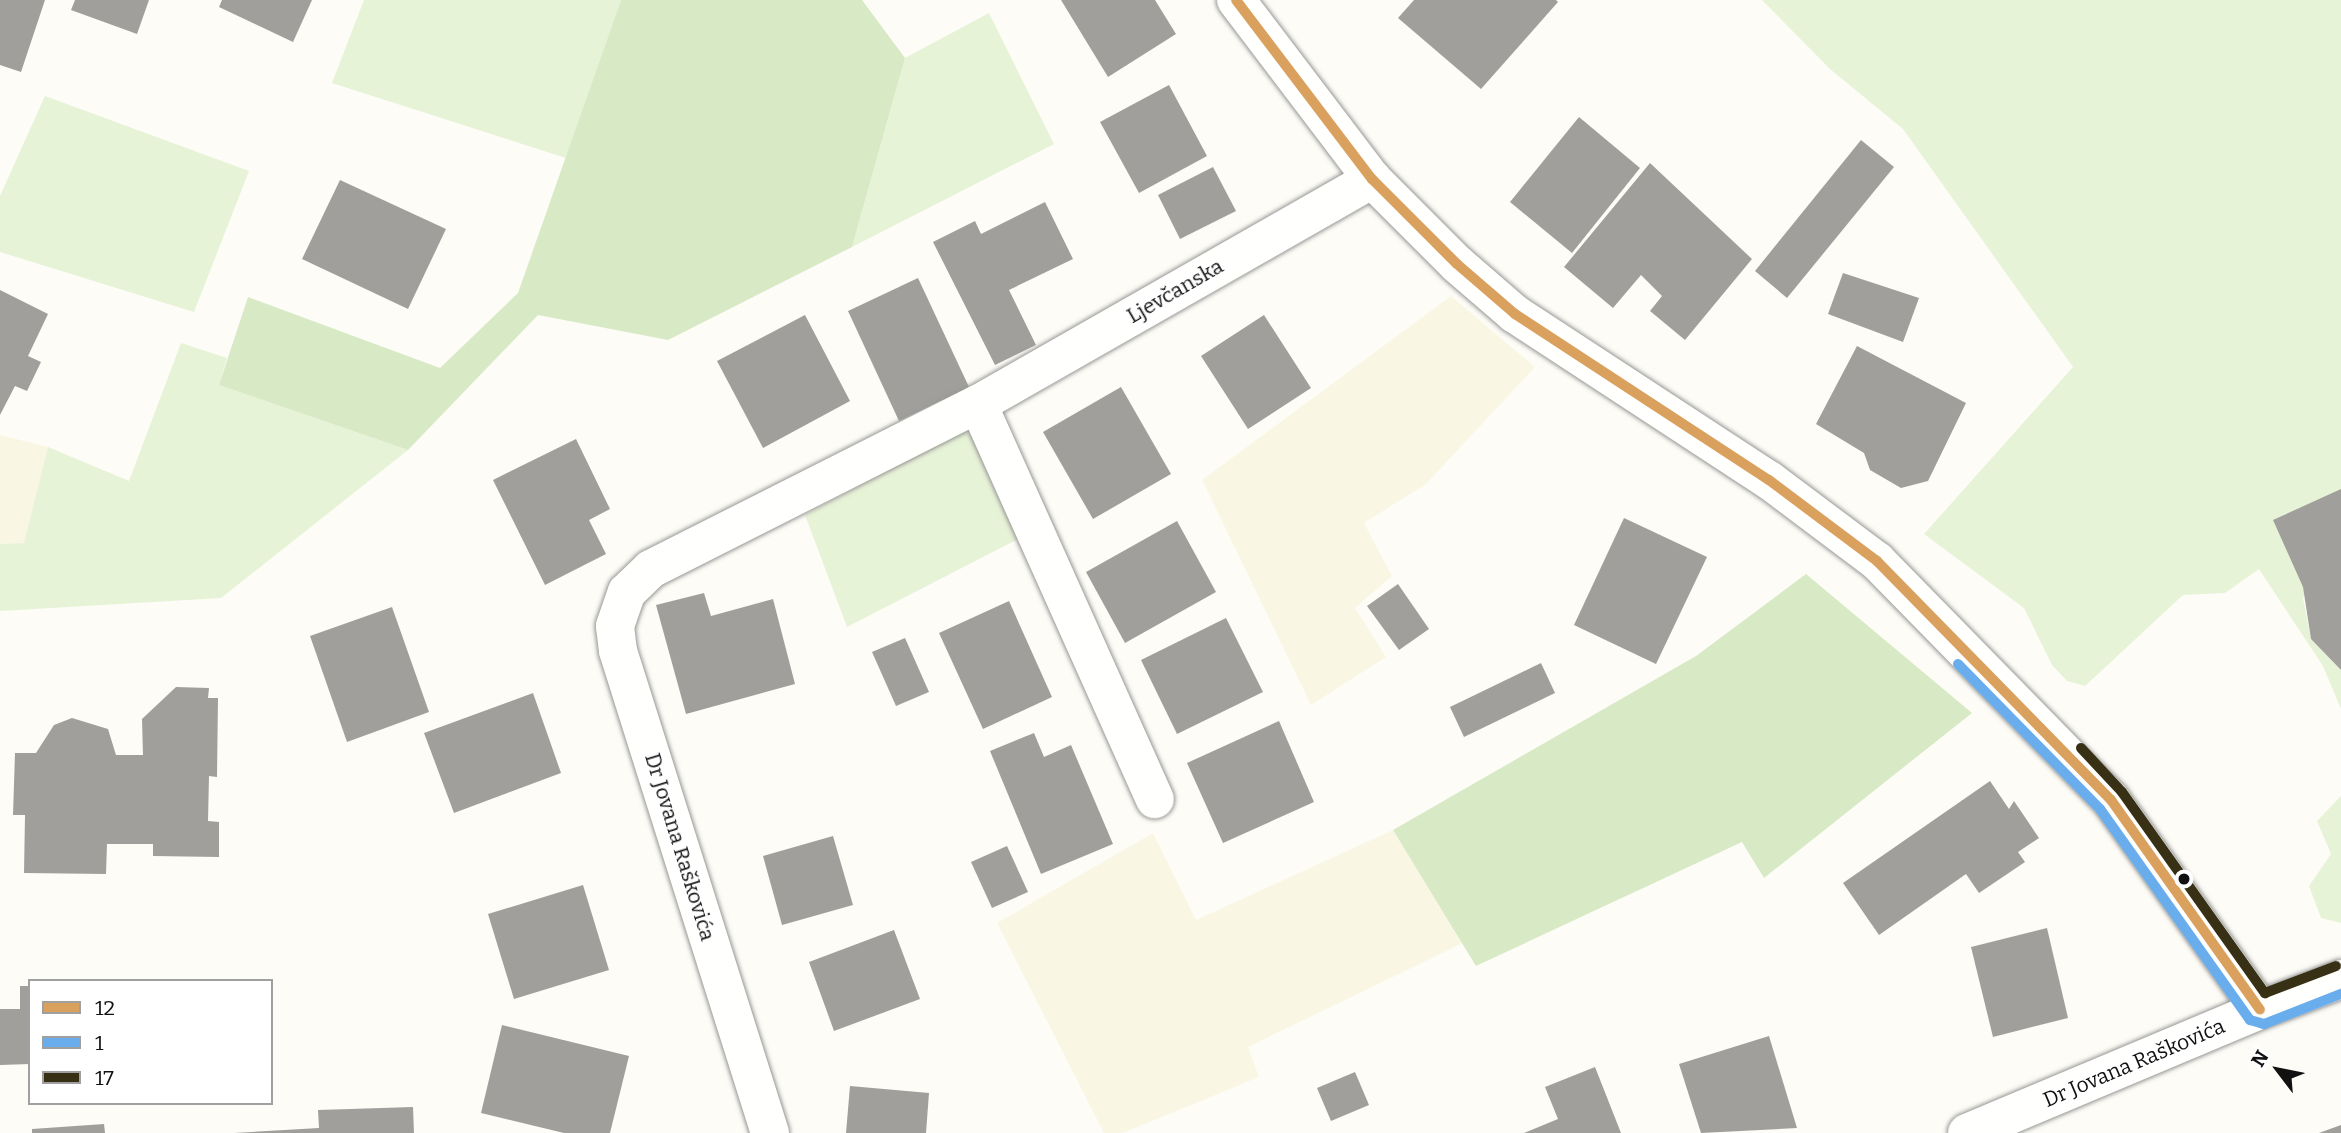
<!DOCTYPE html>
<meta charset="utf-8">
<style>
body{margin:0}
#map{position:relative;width:2341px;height:1133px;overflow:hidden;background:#fdfcf7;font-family:Bitter,serif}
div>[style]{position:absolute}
.farmland>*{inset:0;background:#f9f7e4}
.green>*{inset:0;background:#e7f3d7}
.forest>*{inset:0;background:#d8eac5}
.building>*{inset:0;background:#a19f9c}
.roads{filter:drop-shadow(0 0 2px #979795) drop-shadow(0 0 2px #979795)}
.minor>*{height:38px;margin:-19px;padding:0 19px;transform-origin:19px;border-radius:19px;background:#fffffe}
.tertiary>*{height:38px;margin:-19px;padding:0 19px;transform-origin:19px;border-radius:19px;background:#fffffe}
.bus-1>*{height:10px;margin:-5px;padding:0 5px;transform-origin:5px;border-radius:5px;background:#d9a05e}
.bus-2>*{height:10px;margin:-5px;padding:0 5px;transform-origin:5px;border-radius:5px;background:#69adec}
.bus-3>*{height:10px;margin:-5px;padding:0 5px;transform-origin:5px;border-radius:5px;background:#383014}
.dots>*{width:19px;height:19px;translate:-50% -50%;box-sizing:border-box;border:4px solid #fff;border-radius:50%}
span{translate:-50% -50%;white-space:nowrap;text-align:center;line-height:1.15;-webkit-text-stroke:7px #fff;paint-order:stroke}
.street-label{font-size:21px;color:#111}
.legend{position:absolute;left:28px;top:979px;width:245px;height:126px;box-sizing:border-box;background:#fff;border:2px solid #a0a0a0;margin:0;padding:9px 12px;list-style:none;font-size:21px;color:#111}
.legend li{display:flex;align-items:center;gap:14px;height:35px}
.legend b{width:35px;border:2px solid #a0a0a0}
.north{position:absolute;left:2243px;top:1035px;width:70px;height:70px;-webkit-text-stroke:5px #fff;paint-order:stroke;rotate:302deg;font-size:19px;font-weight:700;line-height:28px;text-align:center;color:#111}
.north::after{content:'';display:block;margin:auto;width:24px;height:32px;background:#111;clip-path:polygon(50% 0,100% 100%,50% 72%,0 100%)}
</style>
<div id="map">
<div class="farmland">
<i style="clip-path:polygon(1451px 296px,1535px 367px,1426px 484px,1364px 523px,1392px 576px,1355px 608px,1386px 657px,1311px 705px,1202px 480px)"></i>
<i style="clip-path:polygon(0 435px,48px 447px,24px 543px,0 544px)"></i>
<i style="clip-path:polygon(1393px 830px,1463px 943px,1248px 1047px,1259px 1077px,1123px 1133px,1104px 1133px,997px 923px,1153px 833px,1196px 920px)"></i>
</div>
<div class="green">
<i style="clip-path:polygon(364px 0,621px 0,566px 158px,332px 83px)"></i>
<i style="clip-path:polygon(1762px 0,2341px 0,2341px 489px,2303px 598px,2311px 639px,2341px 670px,2341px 709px,2323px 666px,2259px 569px,2225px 593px,2183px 595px,2085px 686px,2067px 681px,2052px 665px,2024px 608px,1924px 534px,2073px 367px,1903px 129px,1830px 69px)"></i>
<i style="clip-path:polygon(989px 13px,1054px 144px,852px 247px,905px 58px)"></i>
<i style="clip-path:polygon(45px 96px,249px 171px,194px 312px,0 252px,0 196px)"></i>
<i style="clip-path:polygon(181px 343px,227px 358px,219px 385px,408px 450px,221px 598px,0 611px,0 544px,24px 543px,48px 447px,129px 481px)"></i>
<i style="clip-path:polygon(963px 431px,975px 438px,1022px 537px,847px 627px,805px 515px)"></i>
<i style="clip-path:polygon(2341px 796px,2341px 923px,2321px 918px,2309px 886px,2331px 854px,2317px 821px)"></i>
</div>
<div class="forest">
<i style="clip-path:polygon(621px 0,862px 0,905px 58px,852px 247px,668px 340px,538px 315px,408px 450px,219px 385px,248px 297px,440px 368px,518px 293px)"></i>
<i style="clip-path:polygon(1806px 574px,1972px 713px,1764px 878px,1742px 842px,1476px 966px,1393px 830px,1696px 656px)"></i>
</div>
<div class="building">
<i style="clip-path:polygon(0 0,45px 0,21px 72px,0 65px)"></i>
<i style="clip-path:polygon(75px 0,149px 0,137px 34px,71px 10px)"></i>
<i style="clip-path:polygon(222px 0,312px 0,293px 42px,219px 7px)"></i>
<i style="clip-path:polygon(1061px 0,1155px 0,1176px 34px,1108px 77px)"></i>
<i style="clip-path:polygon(1414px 0,1556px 0,1558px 2px,1481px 89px,1398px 18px)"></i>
<i style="clip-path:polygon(1169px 85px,1207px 156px,1139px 193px,1100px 122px)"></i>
<i style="clip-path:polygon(1579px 117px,1640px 168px,1572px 253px,1510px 202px)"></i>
<i style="clip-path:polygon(1861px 140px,1894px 167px,1787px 298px,1755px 271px)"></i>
<i style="clip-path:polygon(1650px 163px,1752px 259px,1685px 340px,1650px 311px,1662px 296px,1641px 275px,1613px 308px,1564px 267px)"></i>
<i style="clip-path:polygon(1213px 167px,1236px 211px,1180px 239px,1158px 195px)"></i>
<i style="clip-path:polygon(340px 180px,446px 229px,408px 309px,302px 259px)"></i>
<i style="clip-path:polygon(1045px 202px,1073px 259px,1009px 290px,1036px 345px,995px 365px,933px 242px,975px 221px,981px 234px)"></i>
<i style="clip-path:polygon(1843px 273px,1919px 298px,1903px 342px,1828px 314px)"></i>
<i style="clip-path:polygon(918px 278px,969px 387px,899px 421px,848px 311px)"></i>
<i style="clip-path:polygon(0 290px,48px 314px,28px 356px,41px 362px,27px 391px,15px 386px,0 415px)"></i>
<i style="clip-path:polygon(805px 315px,850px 401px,763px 448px,717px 361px)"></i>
<i style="clip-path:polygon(1264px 315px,1311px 388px,1248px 429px,1201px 356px)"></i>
<i style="clip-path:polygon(1857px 346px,1966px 403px,1928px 481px,1901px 488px,1870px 470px,1864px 453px,1816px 424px)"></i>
<i style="clip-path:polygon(1121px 387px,1171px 474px,1093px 519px,1043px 432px)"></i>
<i style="clip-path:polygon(576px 439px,610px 509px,589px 520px,606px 554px,545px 585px,493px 480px)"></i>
<i style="clip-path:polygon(2341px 489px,2341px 670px,2311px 639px,2303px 587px,2273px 520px)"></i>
<i style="clip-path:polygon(1624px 518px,1707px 557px,1656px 664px,1574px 625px)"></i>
<i style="clip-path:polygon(1177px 521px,1216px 592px,1125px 643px,1086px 572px)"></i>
<i style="clip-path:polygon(1398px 584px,1429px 629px,1399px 650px,1367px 606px)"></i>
<i style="clip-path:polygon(704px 593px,711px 616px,773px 599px,795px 684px,686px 714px,656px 605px)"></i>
<i style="clip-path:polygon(1009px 601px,1052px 697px,983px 729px,939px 633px)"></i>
<i style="clip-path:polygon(392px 607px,429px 712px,347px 742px,310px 636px)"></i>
<i style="clip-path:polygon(1226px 618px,1263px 692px,1177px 734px,1141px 660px)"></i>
<i style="clip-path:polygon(905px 638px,929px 692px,896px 706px,872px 652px)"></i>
<i style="clip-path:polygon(1541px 663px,1555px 693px,1464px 737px,1450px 707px)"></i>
<i style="clip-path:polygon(176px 687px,209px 688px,208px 698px,218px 698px,217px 777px,209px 776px,208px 821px,219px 822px,219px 857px,153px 856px,153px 844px,107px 844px,106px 874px,24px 873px,25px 815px,13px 815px,15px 753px,36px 753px,54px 725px,72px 718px,108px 729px,116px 755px,143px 755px,142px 719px)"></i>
<i style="clip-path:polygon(533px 693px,561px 773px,454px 813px,424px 733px)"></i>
<i style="clip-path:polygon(1279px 721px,1314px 802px,1223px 843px,1187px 763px)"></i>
<i style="clip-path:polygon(1034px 733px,1044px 757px,1071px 745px,1113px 844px,1041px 874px,990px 751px)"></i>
<i style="clip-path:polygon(1990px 781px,2009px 809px,2014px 801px,2039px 838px,2018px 852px,2025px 862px,1979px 893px,1966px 874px,1879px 935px,1843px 883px)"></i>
<i style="clip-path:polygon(833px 836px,853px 905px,782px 925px,763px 856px)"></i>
<i style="clip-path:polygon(1007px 846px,1028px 892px,992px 908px,971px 862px)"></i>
<i style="clip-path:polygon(583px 885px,609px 970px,514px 999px,488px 914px)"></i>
<i style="clip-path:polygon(2047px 928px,2068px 1018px,1993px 1037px,1971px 947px)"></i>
<i style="clip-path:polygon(894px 930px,920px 999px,834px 1031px,809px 962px)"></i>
<i style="clip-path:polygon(20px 986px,30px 986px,30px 1064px,0 1065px,0 1009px,20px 1009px)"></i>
<i style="clip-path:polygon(502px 1025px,629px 1056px,610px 1133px,564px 1133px,481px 1113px)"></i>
<i style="clip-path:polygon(1769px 1036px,1797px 1128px,1701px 1133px,1679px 1064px)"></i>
<i style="clip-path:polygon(1595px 1067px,1621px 1133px,1524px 1133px,1558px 1119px,1545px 1087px)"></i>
<i style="clip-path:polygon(1355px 1072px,1369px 1105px,1331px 1121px,1317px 1088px)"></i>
<i style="clip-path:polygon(850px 1086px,929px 1093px,926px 1133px,846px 1133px)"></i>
<i style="clip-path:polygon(413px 1107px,414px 1133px,234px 1133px,319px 1128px,318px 1110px)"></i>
<i style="clip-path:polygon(104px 1124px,105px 1133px,32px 1133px,32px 1129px)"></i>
<i style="clip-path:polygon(2341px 1125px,2341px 1133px,2319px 1133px)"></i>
</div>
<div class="roads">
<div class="minor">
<i style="left:978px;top:404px;width:433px;rotate:65.9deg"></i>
<i style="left:770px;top:1133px;width:505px;rotate:-107.5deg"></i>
<i style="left:618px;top:651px;width:25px;rotate:-97deg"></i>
<i style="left:615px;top:626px;width:36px;rotate:-71deg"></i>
<i style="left:627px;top:592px;width:33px;rotate:-44deg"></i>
<i style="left:651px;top:569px;width:366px;rotate:-26.8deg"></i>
<i style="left:978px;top:404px;width:454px;rotate:-29.7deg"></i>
<i style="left:1967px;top:1133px;width:318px;rotate:-22.8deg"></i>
</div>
<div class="tertiary">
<i style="left:1236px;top:0;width:225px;rotate:52.8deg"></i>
<i style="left:1372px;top:179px;width:120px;rotate:45deg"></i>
<i style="left:1457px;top:264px;width:77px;rotate:40.8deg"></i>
<i style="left:1515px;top:314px;width:303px;rotate:33.2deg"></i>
<i style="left:1769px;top:480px;width:135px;rotate:36.9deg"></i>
<i style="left:1877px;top:561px;width:334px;rotate:45.6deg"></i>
<i style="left:2111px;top:800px;width:257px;rotate:54.6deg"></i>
<i style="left:2260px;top:1010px;width:87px;rotate:-20.9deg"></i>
</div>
</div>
<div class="bus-1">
<i style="left:1236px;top:0;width:225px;rotate:52.8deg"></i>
<i style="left:1372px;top:179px;width:120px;rotate:45deg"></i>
<i style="left:1457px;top:264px;width:77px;rotate:40.8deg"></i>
<i style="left:1515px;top:314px;width:303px;rotate:33.2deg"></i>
<i style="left:1769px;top:480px;width:135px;rotate:36.9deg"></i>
<i style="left:1877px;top:561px;width:334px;rotate:45.6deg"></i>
<i style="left:2111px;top:800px;width:257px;rotate:54.6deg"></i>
</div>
<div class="bus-2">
<i style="left:1958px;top:664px;width:203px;rotate:45.6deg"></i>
<i style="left:2100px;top:809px;width:259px;rotate:54.6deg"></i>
<i style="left:2250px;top:1020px;width:15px;rotate:16deg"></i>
<i style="left:2264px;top:1024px;width:83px;rotate:-21.3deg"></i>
</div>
<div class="bus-3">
<i style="left:2081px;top:748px;width:60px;rotate:47deg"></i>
<i style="left:2122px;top:792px;width:247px;rotate:54.6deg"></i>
<i style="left:2265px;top:993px;width:76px;rotate:-20.8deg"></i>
</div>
<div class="dots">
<i style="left:2184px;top:879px;background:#111"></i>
</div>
<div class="street-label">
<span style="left:1175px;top:291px;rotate:-30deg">Ljevčanska</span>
<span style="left:680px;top:847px;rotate:73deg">Dr Jovana Raškovića</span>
<span style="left:2134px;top:1063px;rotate:-23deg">Dr Jovana Raškovića</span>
</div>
<ul class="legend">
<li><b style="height:9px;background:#d9a05e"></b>12</li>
<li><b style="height:9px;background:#69adec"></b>1</li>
<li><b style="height:9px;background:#383014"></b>17</li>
</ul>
<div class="north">N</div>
</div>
